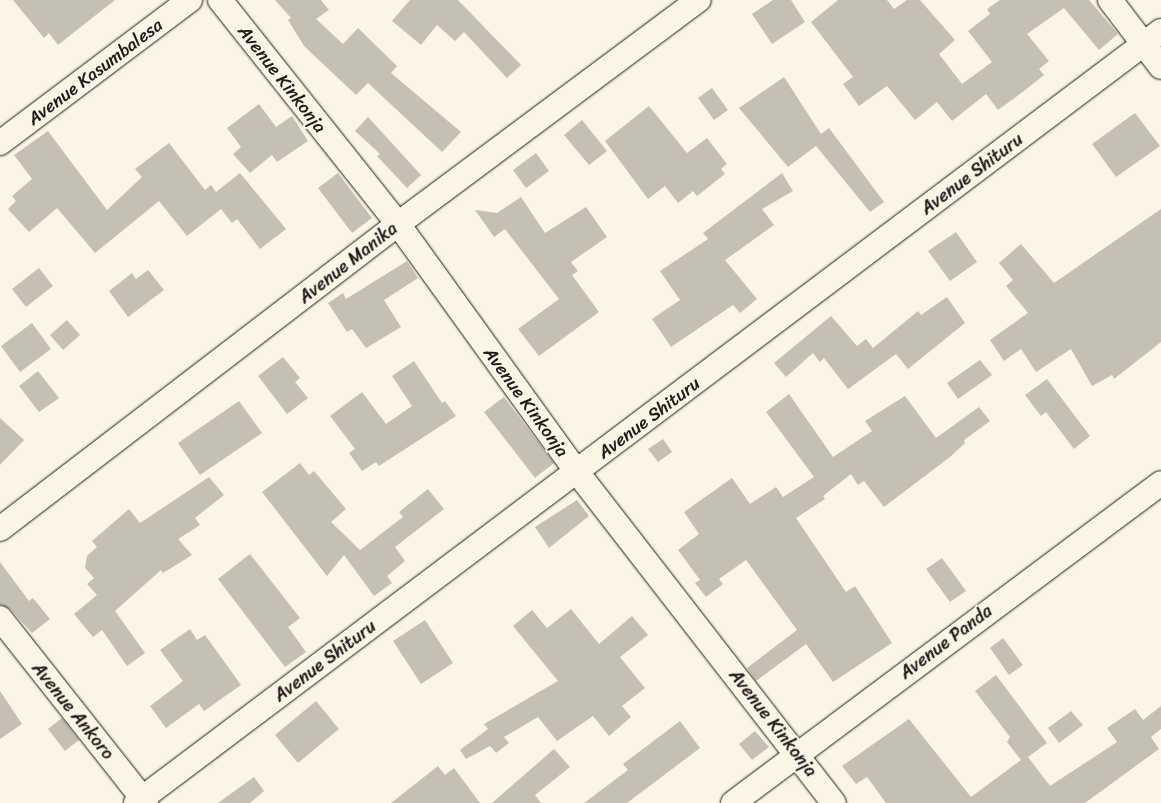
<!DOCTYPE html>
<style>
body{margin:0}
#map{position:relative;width:1161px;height:803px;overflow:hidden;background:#fcf5e5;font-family:Sriracha,sans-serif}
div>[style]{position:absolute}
.building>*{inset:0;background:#c4c0b3}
.roads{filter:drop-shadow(0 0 1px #1c1c1c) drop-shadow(0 0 1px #1c1c1c)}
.street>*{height:24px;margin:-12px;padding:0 12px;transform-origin:12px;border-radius:12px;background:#fcf5e5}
span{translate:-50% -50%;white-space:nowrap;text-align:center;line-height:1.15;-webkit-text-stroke:4px #fcf5e5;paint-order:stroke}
.street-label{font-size:18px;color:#1c1c1c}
</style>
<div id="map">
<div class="building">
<i style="clip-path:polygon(13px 0,115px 0,58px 45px,49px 33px,44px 38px)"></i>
<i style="clip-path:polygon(275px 0,321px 0,329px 10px,316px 19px,343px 44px,358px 28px,397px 66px,391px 73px,461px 132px,442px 152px,368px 83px,356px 95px,304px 46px,288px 20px,291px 18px)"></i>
<i style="clip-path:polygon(410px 0,458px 0,521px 65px,507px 78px,464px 32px,455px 41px,437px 25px,421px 45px,392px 21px)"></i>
<i style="clip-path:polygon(773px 0,791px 0,805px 22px,772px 44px,752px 14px)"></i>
<i style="clip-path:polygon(838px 0,887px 0,894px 9px,907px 0,920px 0,955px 40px,939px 54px,962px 84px,992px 62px,968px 31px,990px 14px,987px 9px,1000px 0,1089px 0,1118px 34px,1099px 50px,1064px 8px,1027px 34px,1049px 61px,1039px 69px,1044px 75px,1024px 91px,998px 110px,986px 94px,952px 121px,937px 102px,915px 120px,887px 86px,859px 106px,843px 84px,853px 77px,811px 22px)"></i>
<i style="clip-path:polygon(784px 77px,821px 134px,829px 128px,884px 202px,870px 212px,816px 146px,788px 167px,739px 108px)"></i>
<i style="clip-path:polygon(712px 88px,728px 110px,714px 120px,698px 98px)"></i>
<i style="clip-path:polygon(259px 104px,276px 127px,292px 116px,308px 141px,277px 162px,272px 155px,250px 173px,233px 154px,241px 147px,227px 128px)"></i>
<i style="clip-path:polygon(649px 106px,687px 153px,707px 138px,727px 164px,721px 169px,725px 174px,697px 196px,693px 191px,678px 203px,665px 186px,648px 199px,605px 141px)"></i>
<i style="clip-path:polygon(1135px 113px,1160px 146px,1116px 177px,1092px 144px)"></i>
<i style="clip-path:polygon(368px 117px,421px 175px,407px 188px,377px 156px,380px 154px,355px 131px)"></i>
<i style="clip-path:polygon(582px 120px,607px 151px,589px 165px,564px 135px)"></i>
<i style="clip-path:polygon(48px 131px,107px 210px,142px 177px,135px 169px,169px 143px,205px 190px,211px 185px,216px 192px,240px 173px,286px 229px,260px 249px,237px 219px,232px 223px,221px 209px,187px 236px,159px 201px,95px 253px,57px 208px,29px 232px,8px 209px,16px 201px,12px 196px,32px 179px,14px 155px)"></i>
<i style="clip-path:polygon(536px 153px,549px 171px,526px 188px,513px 170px)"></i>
<i style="clip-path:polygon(338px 173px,372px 218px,352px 233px,318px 188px)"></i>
<i style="clip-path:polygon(782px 173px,793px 191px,762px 209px,774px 225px,725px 260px,757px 299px,740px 313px,733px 305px,671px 347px,652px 319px,680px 300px,660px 271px,708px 239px,703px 233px)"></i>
<i style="clip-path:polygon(521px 197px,545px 233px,586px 207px,607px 237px,571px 262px,578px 271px,572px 275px,599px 312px,539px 356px,518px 329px,559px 299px,505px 229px,494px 237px,475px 210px,497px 213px)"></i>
<i style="clip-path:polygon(1161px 209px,1161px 342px,1114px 379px,1112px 375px,1092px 386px,1071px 349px,1036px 372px,1021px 349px,1004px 361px,990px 340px,1028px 313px,1006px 286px,1013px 280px,999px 263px,1021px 244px,1054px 283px)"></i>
<i style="clip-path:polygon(956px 232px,977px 262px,950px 281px,928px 251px)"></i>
<i style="clip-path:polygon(407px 261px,418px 278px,384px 300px,401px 327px,366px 348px,352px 329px,347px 332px,328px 303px,343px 293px,346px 299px)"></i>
<i style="clip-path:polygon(39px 268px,53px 286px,26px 307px,12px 289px)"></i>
<i style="clip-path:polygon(148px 270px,164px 290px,128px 317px,109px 291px,132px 273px,136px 279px)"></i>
<i style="clip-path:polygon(947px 297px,965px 323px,908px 369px,896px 354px,848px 389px,824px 358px,820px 362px,813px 353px,786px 377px,774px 363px,831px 316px,857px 346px,866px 339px,873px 348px,918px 311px,921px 315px)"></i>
<i style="clip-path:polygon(67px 320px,80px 335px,63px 350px,50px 335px)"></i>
<i style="clip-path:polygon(32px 323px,51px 349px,20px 372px,1px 346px)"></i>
<i style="clip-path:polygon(283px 357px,300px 378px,295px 382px,308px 398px,287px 414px,258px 376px)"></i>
<i style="clip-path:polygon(980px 360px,992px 375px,958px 399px,947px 383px)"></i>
<i style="clip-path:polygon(414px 361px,442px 403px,445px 401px,456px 416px,379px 466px,376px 462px,362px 471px,349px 453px,355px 449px,330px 416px,362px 392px,386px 424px,412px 406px,392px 376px)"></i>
<i style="clip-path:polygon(38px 371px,59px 398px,39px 412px,19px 386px)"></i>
<i style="clip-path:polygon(1047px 379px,1090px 436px,1074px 449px,1046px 412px,1041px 416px,1025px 395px)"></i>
<i style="clip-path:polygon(789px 394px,833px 457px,872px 431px,865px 421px,905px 396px,936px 438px,979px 407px,990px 421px,964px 440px,965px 443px,950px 457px,884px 507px,864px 481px,858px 485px,851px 474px,823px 496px,825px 499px,796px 518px,846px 592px,855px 586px,892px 643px,833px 682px,806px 644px,756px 681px,747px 668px,797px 630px,746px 560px,719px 579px,723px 584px,706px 597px,695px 583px,700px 580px,678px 550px,699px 534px,684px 512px,732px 478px,750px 504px,776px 487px,783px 497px,814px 477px,766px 412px)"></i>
<i style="clip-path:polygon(504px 397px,554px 463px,535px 478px,484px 412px)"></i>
<i style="clip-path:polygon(239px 401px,262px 433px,200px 475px,178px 443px)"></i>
<i style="clip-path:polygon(0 418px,24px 440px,0 465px)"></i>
<i style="clip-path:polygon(663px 439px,672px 452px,658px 462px,648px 449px)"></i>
<i style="clip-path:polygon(300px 463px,309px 475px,314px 471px,346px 509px,331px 522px,360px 550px,403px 517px,399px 512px,428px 489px,444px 509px,395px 547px,405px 561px,387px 576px,392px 583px,374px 596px,344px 555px,327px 576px,262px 492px)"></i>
<i style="clip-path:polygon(209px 477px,224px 495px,195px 518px,200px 525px,178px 539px,192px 555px,163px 573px,161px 570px,115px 611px,145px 653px,127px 666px,102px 630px,93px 637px,74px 614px,97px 595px,87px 584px,94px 578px,85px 568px,87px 556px,97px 547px,92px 541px,129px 509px,140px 523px)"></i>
<i style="clip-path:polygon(577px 500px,589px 516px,549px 548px,535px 527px)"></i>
<i style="clip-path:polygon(250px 554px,300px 618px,288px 627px,306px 652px,285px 667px,218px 579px)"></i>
<i style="clip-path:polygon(942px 558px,966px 591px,950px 602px,926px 569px)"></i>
<i style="clip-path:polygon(0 562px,29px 601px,33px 598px,50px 619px,32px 633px,10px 609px,0 605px)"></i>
<i style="clip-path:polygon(571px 609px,599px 644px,632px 616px,648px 635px,620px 657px,645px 688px,622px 706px,631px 717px,609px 736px,593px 716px,557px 741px,538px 717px,504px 737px,509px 743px,496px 753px,490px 746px,466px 759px,460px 750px,488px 729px,484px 724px,558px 681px,513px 626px,532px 610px,547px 628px)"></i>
<i style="clip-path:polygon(425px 620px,453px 663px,421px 684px,393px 641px)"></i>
<i style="clip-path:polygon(190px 629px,197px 640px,205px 635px,241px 685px,204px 711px,199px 704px,166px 728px,150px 706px,183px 681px,160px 650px)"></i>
<i style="clip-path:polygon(1003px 638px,1023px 665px,1009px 675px,990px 648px)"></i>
<i style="clip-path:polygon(996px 675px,1047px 743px,1028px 757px,1050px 786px,1117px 742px,1107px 728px,1135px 709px,1143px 720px,1161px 706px,1161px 729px,1151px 737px,1159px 749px,1085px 803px,886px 803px,867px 777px,856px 784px,842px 766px,909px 719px,971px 797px,1021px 760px,1007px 742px,1010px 737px,975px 691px)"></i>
<i style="clip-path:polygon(0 691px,22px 724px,0 739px)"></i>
<i style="clip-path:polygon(316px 701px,339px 729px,298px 763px,275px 735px)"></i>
<i style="clip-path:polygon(1071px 711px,1083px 725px,1059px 743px,1048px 728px)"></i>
<i style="clip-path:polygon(62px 718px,79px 740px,65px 751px,48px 729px)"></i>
<i style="clip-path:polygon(680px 721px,700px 748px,627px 803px,584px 803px,628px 770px,623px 764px)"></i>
<i style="clip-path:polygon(755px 731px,769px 747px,752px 760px,739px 744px)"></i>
<i style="clip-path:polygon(554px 749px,570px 767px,535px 795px,541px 803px,492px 803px)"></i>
<i style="clip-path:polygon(438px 766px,445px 775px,454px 768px,480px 803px,391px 803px)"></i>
<i style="clip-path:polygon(254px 777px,264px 791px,250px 803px,218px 803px)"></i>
</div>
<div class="roads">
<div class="street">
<i style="left:220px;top:0;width:286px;rotate:51.5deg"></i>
<i style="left:398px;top:224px;width:306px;rotate:54.2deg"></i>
<i style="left:577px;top:472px;width:419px;rotate:52.2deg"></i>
<i style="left:1110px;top:0;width:84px;rotate:52.7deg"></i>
<i style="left:0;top:143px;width:238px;rotate:-37deg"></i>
<i style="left:0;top:529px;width:501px;rotate:-37.46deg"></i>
<i style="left:398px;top:224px;width:375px;rotate:-36.7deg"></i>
<i style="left:0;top:618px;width:236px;rotate:51.7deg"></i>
<i style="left:136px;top:803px;width:1283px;rotate:-36.99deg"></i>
<i style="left:733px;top:803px;width:534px;rotate:-36.78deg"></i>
</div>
</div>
<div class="street-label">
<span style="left:95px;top:72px;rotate:-37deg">Avenue Kasumbalesa</span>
<span style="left:282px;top:79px;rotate:52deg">Avenue Kinkonja</span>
<span style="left:972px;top:174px;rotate:-37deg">Avenue Shituru</span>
<span style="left:348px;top:263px;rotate:-38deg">Avenue Manika</span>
<span style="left:526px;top:402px;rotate:54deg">Avenue Kinkonja</span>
<span style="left:649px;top:418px;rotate:-37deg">Avenue Shituru</span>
<span style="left:946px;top:642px;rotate:-37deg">Avenue Panda</span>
<span style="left:325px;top:661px;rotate:-37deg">Avenue Shituru</span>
<span style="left:73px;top:711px;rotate:51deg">Avenue Ankoro</span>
<span style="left:773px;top:723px;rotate:52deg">Avenue Kinkonja</span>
</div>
</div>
